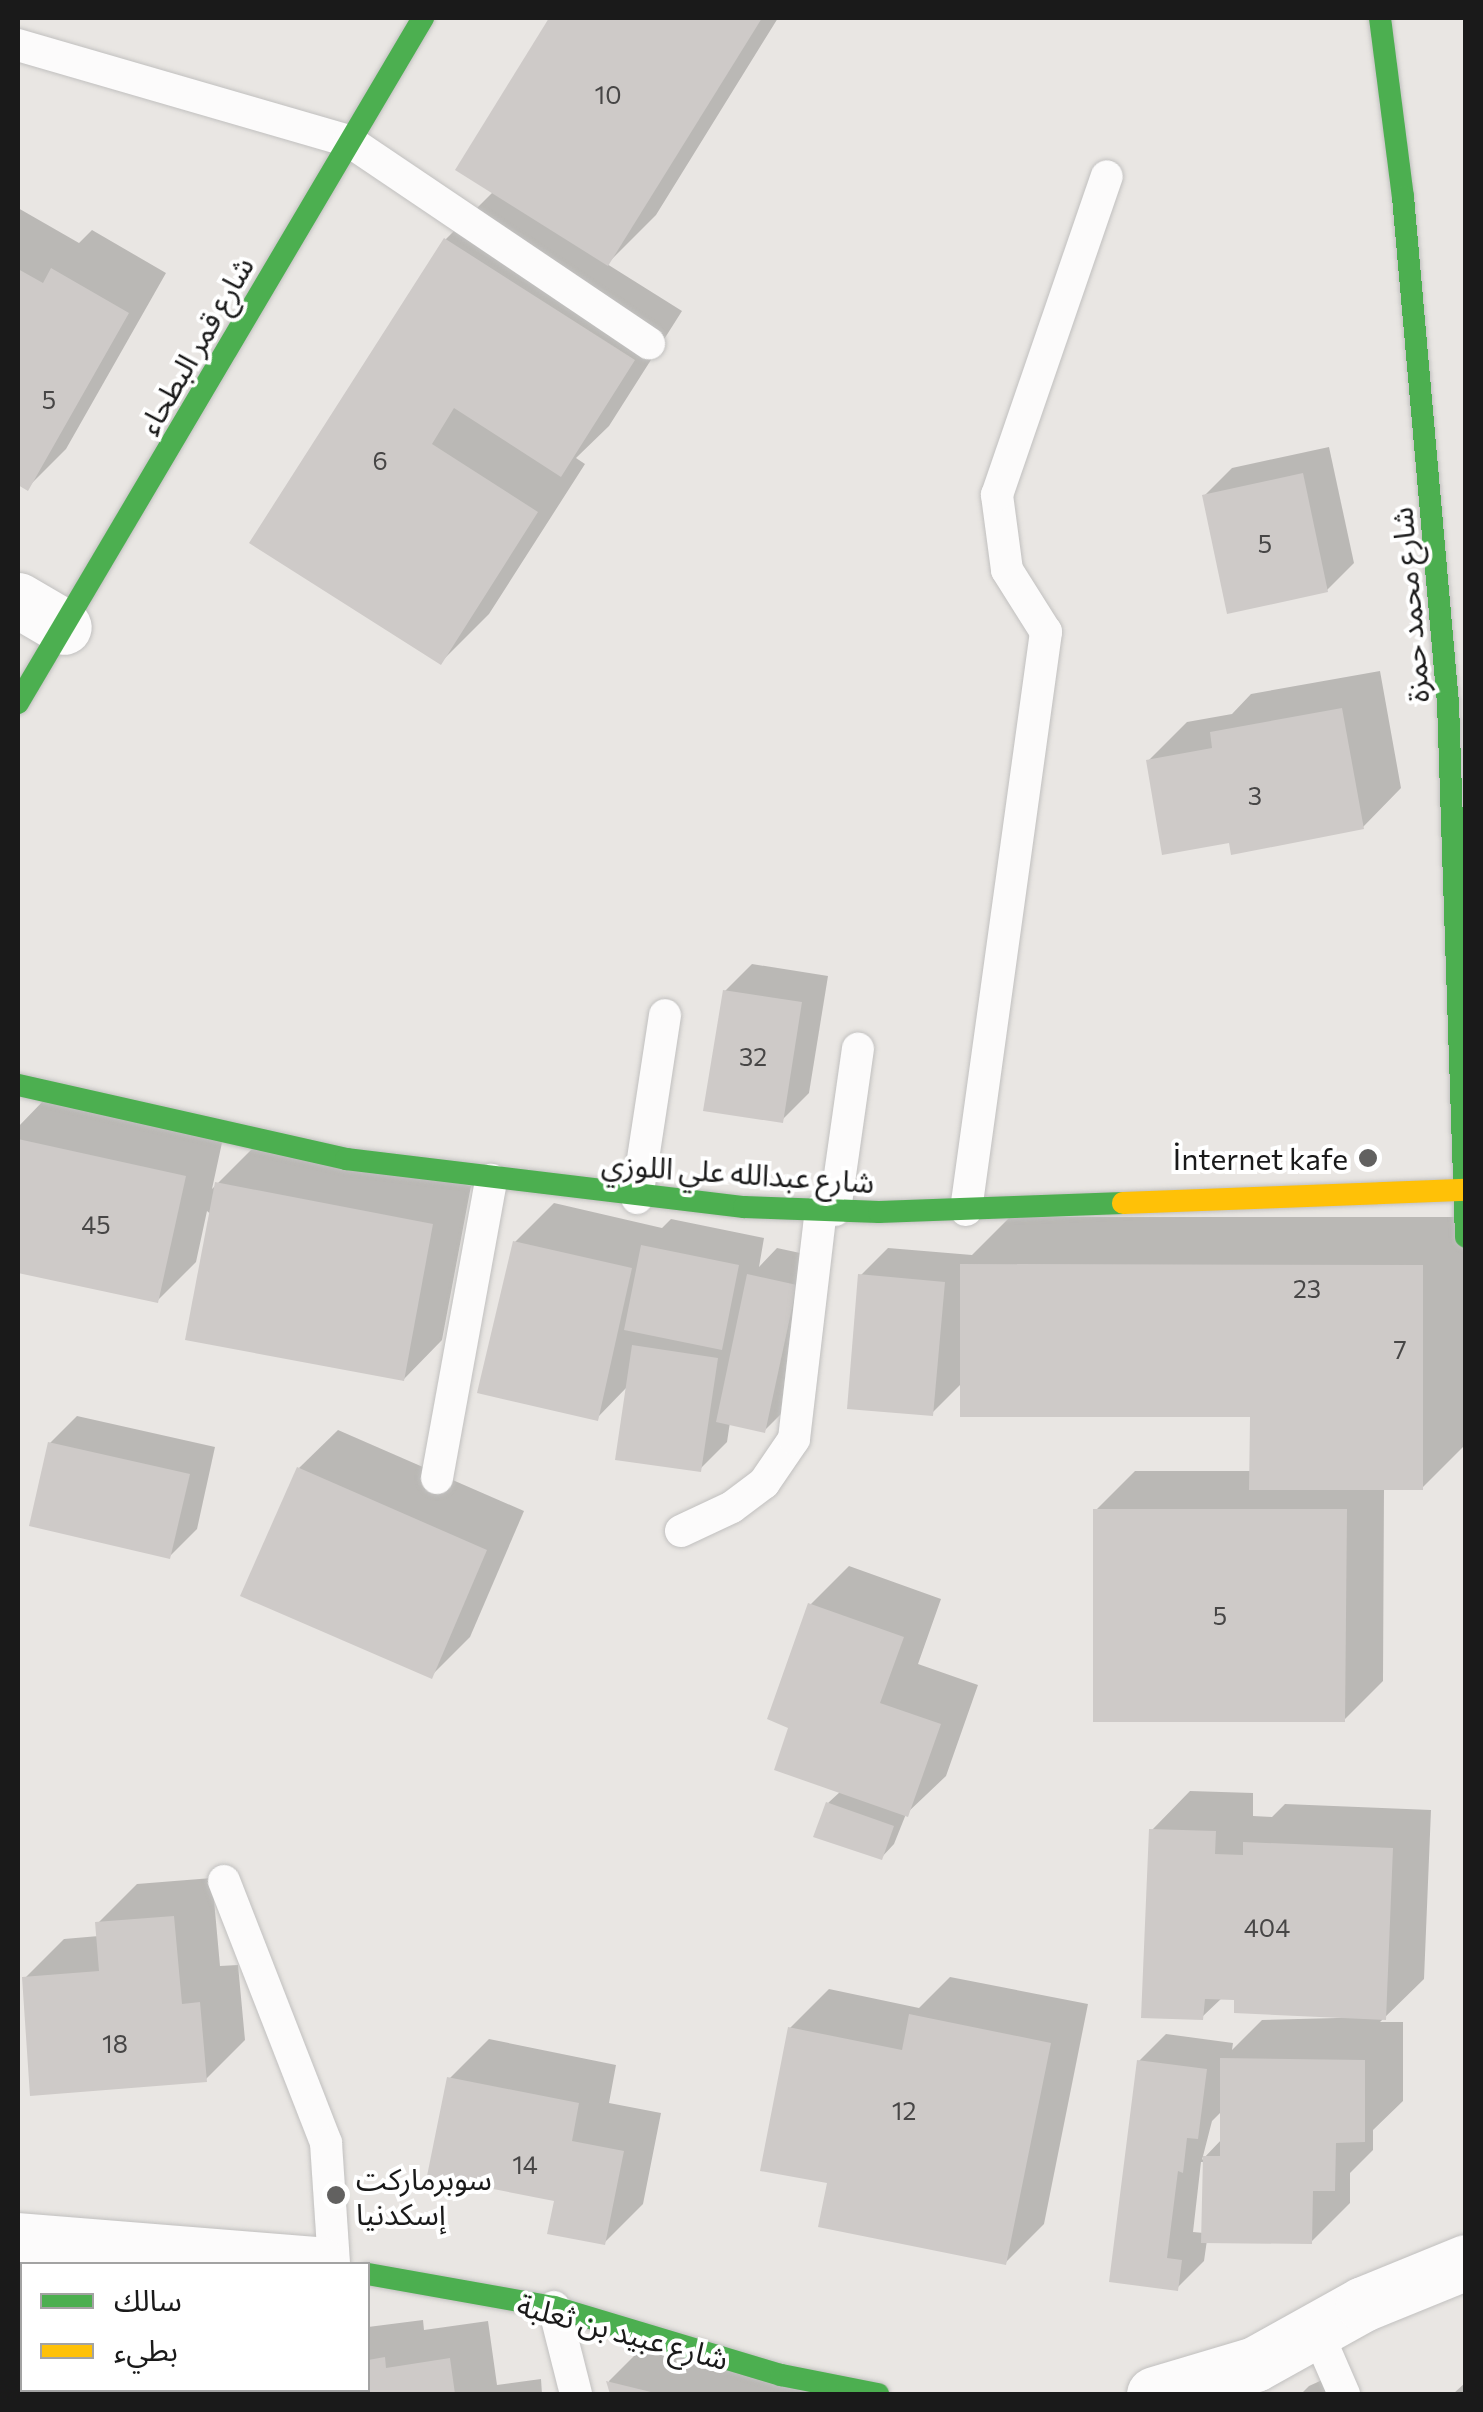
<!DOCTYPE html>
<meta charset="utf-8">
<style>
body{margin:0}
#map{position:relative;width:1483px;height:2412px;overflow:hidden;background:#e9e6e3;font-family:Commissioner,"Noto Sans Arabic",sans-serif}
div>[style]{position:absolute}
.shadow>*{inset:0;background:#0003}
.building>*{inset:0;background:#cecac8}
.roads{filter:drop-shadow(0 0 2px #c1c0bf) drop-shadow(0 0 2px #c1c0bf)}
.lane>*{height:32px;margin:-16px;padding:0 16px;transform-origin:16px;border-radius:16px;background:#fcfbfb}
.street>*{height:55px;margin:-27.5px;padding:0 27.5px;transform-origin:27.5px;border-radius:27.5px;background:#fcfbfb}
.fast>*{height:22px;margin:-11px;padding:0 11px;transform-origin:11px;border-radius:11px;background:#4caf50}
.slow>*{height:22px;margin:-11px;padding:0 11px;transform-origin:11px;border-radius:11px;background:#ffc107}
.dots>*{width:28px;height:28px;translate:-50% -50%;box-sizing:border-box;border:5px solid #fff;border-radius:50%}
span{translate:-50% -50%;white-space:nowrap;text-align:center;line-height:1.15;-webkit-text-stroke:8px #fff;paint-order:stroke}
.number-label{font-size:25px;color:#474646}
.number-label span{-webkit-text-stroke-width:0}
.street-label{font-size:30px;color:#1a1a1a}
.poi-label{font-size:30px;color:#1a1a1a}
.right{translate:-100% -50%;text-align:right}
.left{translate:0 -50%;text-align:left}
.frame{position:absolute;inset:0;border:20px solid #1a1a1a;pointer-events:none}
.legend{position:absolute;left:20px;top:2262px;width:350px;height:130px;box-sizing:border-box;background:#fff;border:2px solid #a3a3a3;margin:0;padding:12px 18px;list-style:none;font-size:30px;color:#1a1a1a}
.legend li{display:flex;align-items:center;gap:20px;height:50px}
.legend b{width:50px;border:2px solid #a3a3a3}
</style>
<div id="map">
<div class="shadow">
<i style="clip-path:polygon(552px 18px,778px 18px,656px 215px,607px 264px,682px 311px,609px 426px,576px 458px,585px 464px,489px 614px,441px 662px,253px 542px,446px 239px,493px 192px,458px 170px)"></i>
<i style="clip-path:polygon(18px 208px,79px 243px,92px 230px,166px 273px,66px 449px,27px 488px,18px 483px)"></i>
<i style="clip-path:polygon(1329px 447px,1354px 563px,1327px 590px,1205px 495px,1232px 468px)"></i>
<i style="clip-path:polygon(1380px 671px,1401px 788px,1363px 827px,1231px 840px,1148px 761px,1187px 722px,1232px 714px,1251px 694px)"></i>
<i style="clip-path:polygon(752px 964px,828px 976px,809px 1093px,782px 1120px,725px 991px)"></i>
<i style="clip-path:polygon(46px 1098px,223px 1138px,212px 1189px,256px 1145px,471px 1186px,442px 1340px,404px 1379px,207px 1211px,196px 1262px,157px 1301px,18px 1270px,18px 1127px)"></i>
<i style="clip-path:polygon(554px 1203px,662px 1228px,671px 1219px,764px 1238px,759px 1267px,777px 1248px,823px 1258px,792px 1403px,765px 1430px,730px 1422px,727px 1442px,700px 1469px,628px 1386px,597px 1418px,515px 1242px)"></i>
<i style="clip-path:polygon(1010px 1217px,1466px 1217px,1466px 1444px,1422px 1488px,1384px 1488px,1383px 1681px,1344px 1720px,1096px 1510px,1135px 1471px,1252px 1471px,1252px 1414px,962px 1383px,932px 1413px,861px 1275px,888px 1248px,972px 1255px)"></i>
<i style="clip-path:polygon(77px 1416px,215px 1447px,197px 1529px,170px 1556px,50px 1443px)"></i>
<i style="clip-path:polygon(338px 1430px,524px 1511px,470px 1637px,431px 1676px,299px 1468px)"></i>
<i style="clip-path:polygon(849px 1566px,941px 1599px,918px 1664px,978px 1685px,946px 1776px,906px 1814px,894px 1844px,881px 1858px,828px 1803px,841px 1791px,791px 1726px,810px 1605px)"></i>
<i style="clip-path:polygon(evenodd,1190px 1791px,1253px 1793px,1253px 1816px,1272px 1817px,1285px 1804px,1431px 1810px,1424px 1979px,1380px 2022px,1403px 2022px,1403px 2101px,1373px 2130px,1373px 2150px,1350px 2173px,1350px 2203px,1311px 2242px,1207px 2240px,1204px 2261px,1177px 2288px,1112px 2280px,1139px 2061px,1166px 2034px,1233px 2043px,1232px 2050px,1262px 2020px,1375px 2017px,1223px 1997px,1202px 2017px,1152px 1830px,1190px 1791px,1223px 2110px,1222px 2139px,1202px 2160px,1212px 2121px,1223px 2110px,1190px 1791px,1201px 2162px,1205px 2162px,1204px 2233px,1193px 2232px,1201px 2162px)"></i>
<i style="clip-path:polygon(212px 1878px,220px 1966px,238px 1965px,245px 2040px,206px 2079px,25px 1978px,64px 1939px,99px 1936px,98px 1923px,137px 1884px)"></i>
<i style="clip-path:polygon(950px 1977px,1088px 2004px,1044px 2224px,1005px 2263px,830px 2181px,790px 2028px,829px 1989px,919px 2008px)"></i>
<i style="clip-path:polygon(489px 2039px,616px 2065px,609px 2103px,661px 2113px,643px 2204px,604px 2243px,450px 2078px)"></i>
<i style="clip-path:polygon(22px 2316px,22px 2390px,107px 2394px,18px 2394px)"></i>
<i style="clip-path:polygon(423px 2320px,424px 2330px,488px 2321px,497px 2385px,541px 2379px,542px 2394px,212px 2394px,211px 2390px,368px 2390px,368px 2327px)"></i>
<i style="clip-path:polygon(656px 2334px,888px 2394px,613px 2394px,609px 2381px)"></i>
<i style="clip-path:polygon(1342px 2371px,1353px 2394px,1301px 2394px,1309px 2386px)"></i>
<i style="clip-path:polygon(1466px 2382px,1466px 2394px,1453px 2394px)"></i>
</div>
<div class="building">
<i style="clip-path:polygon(549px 18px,762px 18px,608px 266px,455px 170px)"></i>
<i style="clip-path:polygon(444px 238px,635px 360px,561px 477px,454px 408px,432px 444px,538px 512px,441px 665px,249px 543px)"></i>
<i style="clip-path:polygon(51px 268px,129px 313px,28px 491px,18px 485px,18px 269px,43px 283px)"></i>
<i style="clip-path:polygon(1303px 473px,1328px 592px,1227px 614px,1202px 495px)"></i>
<i style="clip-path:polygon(1342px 708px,1364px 829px,1231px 855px,1229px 843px,1162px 855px,1146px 760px,1212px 748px,1210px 732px)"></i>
<i style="clip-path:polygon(723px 990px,802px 1002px,783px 1123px,703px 1111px)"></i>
<i style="clip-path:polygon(18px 1139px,186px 1176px,158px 1303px,18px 1273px)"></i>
<i style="clip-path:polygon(215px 1182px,433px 1224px,404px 1381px,185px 1340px)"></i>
<i style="clip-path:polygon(513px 1241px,632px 1268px,598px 1421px,477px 1393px)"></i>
<i style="clip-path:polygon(641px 1245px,739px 1265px,722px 1350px,624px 1330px)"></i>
<i style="clip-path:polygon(960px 1264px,1423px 1265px,1423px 1490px,1249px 1490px,1250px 1417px,960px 1417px)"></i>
<i style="clip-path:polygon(747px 1274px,797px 1285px,765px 1433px,716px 1422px)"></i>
<i style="clip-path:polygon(858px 1274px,945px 1282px,933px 1416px,847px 1409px)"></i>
<i style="clip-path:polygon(632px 1345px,718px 1358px,701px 1472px,615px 1460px)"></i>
<i style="clip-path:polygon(48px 1442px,190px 1474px,170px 1559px,29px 1526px)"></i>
<i style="clip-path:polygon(297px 1467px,487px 1550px,432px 1679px,240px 1596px)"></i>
<i style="clip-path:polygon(1093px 1509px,1347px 1509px,1345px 1722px,1093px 1722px)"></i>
<i style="clip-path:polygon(808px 1603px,904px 1637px,880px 1703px,941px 1724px,908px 1817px,774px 1770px,788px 1728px,767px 1719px)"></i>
<i style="clip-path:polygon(826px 1802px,894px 1826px,882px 1860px,813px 1837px)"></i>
<i style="clip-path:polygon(1149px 1829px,1216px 1831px,1215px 1854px,1243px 1855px,1243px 1842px,1393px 1848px,1386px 2020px,1234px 2013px,1234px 2000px,1205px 1999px,1203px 2020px,1141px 2018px)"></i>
<i style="clip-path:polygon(174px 1916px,182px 2004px,200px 2002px,207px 2082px,30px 2096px,22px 1977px,99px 1971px,95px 1922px)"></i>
<i style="clip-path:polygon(909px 2014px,1051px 2043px,1006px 2265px,818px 2227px,827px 2183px,760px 2171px,788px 2027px,902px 2050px)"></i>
<i style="clip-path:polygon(1220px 2058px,1365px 2060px,1365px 2142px,1336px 2143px,1335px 2191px,1313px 2191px,1312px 2244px,1201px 2243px,1203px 2156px,1220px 2156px)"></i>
<i style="clip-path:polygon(1137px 2060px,1207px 2069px,1198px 2139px,1187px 2138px,1183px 2173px,1178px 2171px,1167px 2258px,1182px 2260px,1178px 2291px,1109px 2282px)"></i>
<i style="clip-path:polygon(447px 2077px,579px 2103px,572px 2141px,624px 2151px,605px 2245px,547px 2234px,554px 2201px,427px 2176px)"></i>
<i style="clip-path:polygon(22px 2339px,22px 2390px,55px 2394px,18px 2394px)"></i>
<i style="clip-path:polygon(385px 2357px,386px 2368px,450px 2358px,455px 2394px,209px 2394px,209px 2390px,368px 2390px,368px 2360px)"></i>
<i style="clip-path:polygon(606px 2381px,655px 2393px,654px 2394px,610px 2394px)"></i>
</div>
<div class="roads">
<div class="lane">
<i style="left:18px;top:45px;width:345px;rotate:16.2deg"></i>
<i style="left:349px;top:141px;width:362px;rotate:34deg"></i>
<i style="left:637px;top:1198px;width:185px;rotate:-81.3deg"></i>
<i style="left:835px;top:1210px;width:163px;rotate:-81.9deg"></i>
<i style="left:966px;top:1210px;width:584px;rotate:-82.12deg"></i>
<i style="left:1046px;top:632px;width:73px;rotate:-122.2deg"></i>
<i style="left:1007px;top:570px;width:76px;rotate:-97.6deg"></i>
<i style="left:997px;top:495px;width:337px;rotate:-71deg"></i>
<i style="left:437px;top:1478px;width:303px;rotate:-79.7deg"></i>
<i style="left:681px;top:1531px;width:56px;rotate:-25.2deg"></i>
<i style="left:732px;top:1507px;width:40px;rotate:-37deg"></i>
<i style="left:764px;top:1483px;width:53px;rotate:-55.7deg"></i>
<i style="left:794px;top:1439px;width:231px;rotate:-83.3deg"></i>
<i style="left:224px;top:1881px;width:281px;rotate:68.7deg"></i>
<i style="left:326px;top:2143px;width:121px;rotate:86.2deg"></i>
<i style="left:554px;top:2307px;width:90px;rotate:75.8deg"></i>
<i style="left:1317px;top:2332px;width:68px;rotate:66.5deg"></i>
</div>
<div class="street">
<i style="left:18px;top:600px;width:53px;rotate:30.4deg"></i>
<i style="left:18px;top:2240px;width:301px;rotate:4.6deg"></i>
<i style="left:1154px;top:2394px;width:105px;rotate:-16.5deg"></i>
<i style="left:1255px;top:2364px;width:124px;rotate:-29.1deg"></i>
<i style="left:1363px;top:2304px;width:111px;rotate:-22.2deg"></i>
</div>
<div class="fast">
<i style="left:1380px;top:18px;width:180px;rotate:82.7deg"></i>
<i style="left:1403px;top:197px;width:508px;rotate:84.92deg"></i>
<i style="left:1448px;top:703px;width:534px;rotate:88.07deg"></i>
<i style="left:18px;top:703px;width:796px;rotate:-59.41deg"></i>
<i style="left:18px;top:1085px;width:336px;rotate:12.7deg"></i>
<i style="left:346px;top:1159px;width:401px;rotate:6.9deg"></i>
<i style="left:744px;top:1207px;width:135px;rotate:2.1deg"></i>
<i style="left:879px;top:1212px;width:244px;rotate:-2.1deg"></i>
<i style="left:368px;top:2274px;width:189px;rotate:10.1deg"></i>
<i style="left:554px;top:2307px;width:237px;rotate:16.7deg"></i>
<i style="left:781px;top:2375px;width:99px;rotate:11.1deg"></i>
</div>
<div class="slow">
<i style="left:1123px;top:1203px;width:343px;rotate:-2.2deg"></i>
</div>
</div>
<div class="dots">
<i style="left:1368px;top:1158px;background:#626160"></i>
<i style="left:336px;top:2195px;background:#626160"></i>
</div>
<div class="number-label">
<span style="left:608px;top:94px">10</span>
<span style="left:49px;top:399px">5</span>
<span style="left:380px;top:460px">6</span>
<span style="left:1265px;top:543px">5</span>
<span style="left:1255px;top:795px">3</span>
<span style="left:753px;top:1056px">32</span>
<span style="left:96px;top:1224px">45</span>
<span style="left:1307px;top:1288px">23</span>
<span style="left:1400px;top:1349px">7</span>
<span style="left:1220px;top:1615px">5</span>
<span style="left:1267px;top:1927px">404</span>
<span style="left:115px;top:2043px">18</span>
<span style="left:904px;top:2110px">12</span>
<span style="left:525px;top:2164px">14</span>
</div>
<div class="street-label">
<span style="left:195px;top:345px;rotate:-60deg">شارع قمر البطحاء</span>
<span style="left:1409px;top:605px;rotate:-95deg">شارع محمد حمزة</span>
<span style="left:738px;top:1172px;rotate:4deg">شارع عبدالله علي اللوزي</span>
<span style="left:623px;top:2331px;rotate:15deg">شارع عبيد بن ثعلبة</span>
</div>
<div class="poi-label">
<span class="right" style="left:1348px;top:1158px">İnternet kafe</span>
<span class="left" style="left:356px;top:2195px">سوبرماركت<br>إسكدنيا</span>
</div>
<div class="frame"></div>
<ul class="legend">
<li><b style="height:12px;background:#4caf50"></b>سالك</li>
<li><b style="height:12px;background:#ffc107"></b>بطيء</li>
</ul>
</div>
